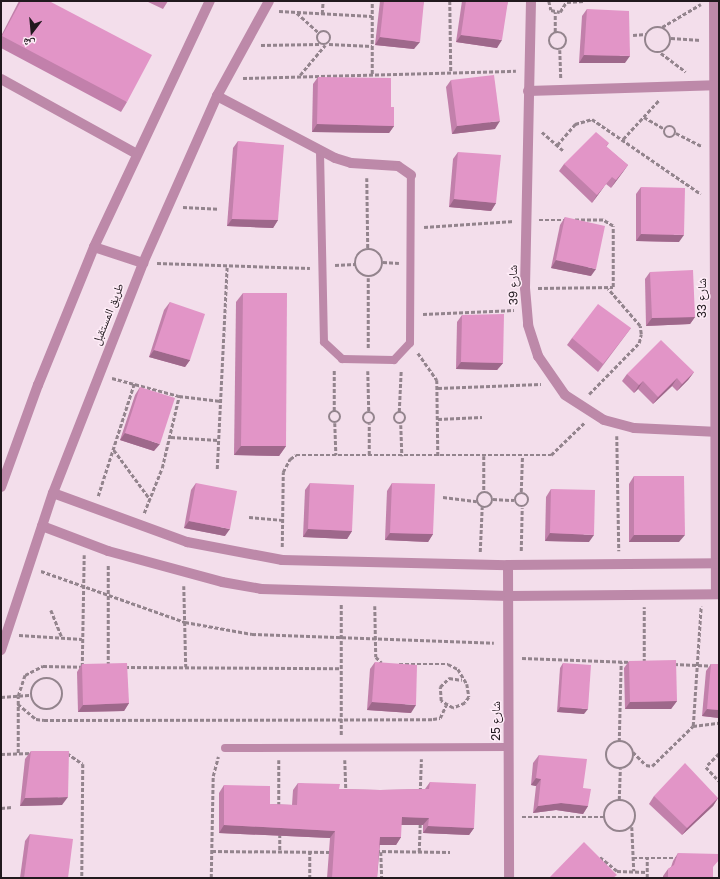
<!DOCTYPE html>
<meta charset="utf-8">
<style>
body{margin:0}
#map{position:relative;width:720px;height:879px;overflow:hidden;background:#f3deeb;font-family:"Golos Text","Noto Naskh Arabic",sans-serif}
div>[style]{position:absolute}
.path>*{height:2.5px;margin-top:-1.25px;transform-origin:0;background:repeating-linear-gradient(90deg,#93848d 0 4px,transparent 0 6px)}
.path>.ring{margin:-1.25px;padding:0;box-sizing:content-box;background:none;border:2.5px solid #93848d;border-radius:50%}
.service>*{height:8px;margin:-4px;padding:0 4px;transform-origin:4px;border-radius:4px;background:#bd89a9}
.minor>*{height:10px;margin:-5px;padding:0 5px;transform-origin:5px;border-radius:5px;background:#bd89a9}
.tertiary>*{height:10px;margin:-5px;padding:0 5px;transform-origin:5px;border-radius:5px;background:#bd89a9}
.wall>*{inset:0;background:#c280ab}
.shaded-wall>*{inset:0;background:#9e688b}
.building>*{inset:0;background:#e295c7}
span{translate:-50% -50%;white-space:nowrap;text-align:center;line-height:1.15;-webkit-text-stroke:3px #feecf7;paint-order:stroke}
.street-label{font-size:12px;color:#21191e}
.frame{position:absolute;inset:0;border:2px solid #21191e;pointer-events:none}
.north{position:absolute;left:12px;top:12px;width:40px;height:40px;-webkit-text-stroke:3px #feecf7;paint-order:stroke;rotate:196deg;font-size:11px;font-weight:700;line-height:16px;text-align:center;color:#21191e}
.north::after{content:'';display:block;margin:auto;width:14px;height:18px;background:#21191e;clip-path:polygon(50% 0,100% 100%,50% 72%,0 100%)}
</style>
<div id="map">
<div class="path">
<i style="left:450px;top:1px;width:71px;rotate:89.2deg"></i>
<i style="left:549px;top:1px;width:9px;rotate:77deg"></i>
<i style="left:551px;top:10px;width:9px;rotate:13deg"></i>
<i style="left:560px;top:12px;width:13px;rotate:-58deg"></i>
<i style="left:567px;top:2px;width:17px;rotate:-3deg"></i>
<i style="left:279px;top:11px;width:93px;rotate:3.1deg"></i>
<i style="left:297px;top:13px;width:30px;rotate:42deg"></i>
<i style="left:322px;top:14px;width:13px;rotate:-86deg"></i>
<i class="ring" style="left:645px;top:27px;width:23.5px;height:23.5px"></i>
<i style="left:662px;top:27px;width:45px;rotate:-30.5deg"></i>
<i class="ring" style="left:317px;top:31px;width:11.5px;height:11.5px"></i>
<i class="ring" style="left:549px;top:32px;width:15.5px;height:15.5px"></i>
<i style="left:555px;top:32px;width:20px;rotate:-90deg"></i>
<i style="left:633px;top:35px;width:13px;rotate:-4deg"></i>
<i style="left:671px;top:38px;width:30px;rotate:4deg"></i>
<i style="left:329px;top:44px;width:43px;rotate:2.7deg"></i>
<i style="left:261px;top:45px;width:59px;rotate:-1deg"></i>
<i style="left:560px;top:50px;width:28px;rotate:88deg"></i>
<i style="left:661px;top:53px;width:31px;rotate:37deg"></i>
<i style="left:372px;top:74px;width:73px;rotate:-90deg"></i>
<i style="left:300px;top:75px;width:39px;rotate:-50deg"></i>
<i style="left:243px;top:78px;width:273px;rotate:-1.5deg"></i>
<i style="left:644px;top:117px;width:24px;rotate:30deg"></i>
<i class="ring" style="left:664px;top:126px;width:9.5px;height:9.5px"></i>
<i style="left:542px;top:132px;width:28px;rotate:41deg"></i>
<i style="left:676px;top:133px;width:29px;rotate:27deg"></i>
<i style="left:623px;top:139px;width:53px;rotate:-47.3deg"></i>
<i style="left:557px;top:145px;width:28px;rotate:-49deg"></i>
<i style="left:575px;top:124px;width:18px;rotate:-16deg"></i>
<i style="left:592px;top:119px;width:132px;rotate:34.5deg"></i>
<i style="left:367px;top:178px;width:71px;rotate:89.2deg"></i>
<i style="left:183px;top:207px;width:35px;rotate:3deg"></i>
<i style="left:539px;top:220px;width:27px"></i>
<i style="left:424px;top:227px;width:90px;rotate:-3.8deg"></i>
<i class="ring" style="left:355px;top:249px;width:25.5px;height:25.5px"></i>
<i style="left:383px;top:262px;width:16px;rotate:4deg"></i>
<i style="left:157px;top:263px;width:153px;rotate:1.9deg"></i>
<i style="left:335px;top:265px;width:20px;rotate:-3deg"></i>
<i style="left:538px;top:288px;width:75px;rotate:-0.8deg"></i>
<i style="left:613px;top:287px;width:61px;rotate:-90deg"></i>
<i style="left:613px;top:226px;width:12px;rotate:-149deg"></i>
<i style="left:603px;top:220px;width:30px;rotate:180deg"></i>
<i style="left:423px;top:314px;width:91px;rotate:-2.5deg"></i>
<i style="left:368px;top:348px;width:70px;rotate:-90deg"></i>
<i style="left:418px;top:353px;width:33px;rotate:55deg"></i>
<i style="left:437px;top:380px;width:76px;rotate:89.2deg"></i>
<i style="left:368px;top:371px;width:41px;rotate:88.6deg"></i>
<i style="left:112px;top:378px;width:69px;rotate:15deg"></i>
<i style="left:179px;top:396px;width:42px;rotate:6.8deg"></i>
<i style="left:438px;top:388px;width:103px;rotate:-2.2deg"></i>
<i style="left:589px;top:394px;width:71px;rotate:-45.6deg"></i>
<i style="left:639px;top:343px;width:9px;rotate:-77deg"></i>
<i style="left:641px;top:334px;width:8px;rotate:-97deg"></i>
<i style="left:640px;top:326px;width:49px;rotate:-130.9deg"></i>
<i style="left:334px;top:411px;width:41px;rotate:-90deg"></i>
<i class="ring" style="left:329px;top:411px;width:9.5px;height:9.5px"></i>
<i class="ring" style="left:394px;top:412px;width:9.5px;height:9.5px"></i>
<i style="left:399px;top:412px;width:42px;rotate:-87.3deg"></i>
<i class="ring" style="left:363px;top:412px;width:9.5px;height:9.5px"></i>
<i style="left:438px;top:419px;width:44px;rotate:-2.6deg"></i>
<i style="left:335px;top:423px;width:32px;rotate:88deg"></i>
<i style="left:401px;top:425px;width:31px;rotate:88deg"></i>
<i style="left:617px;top:436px;width:115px;rotate:89deg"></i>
<i style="left:171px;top:437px;width:47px;rotate:3.7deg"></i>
<i style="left:114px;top:450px;width:61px;rotate:53.7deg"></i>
<i style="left:369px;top:455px;width:31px;rotate:-90deg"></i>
<i style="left:484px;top:456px;width:36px;rotate:90deg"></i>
<i style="left:217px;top:469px;width:202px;rotate:-87.2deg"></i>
<i style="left:521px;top:492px;width:35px;rotate:-88deg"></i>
<i class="ring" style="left:477px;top:492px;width:13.5px;height:13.5px"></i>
<i class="ring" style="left:515px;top:493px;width:11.5px;height:11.5px"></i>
<i style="left:98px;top:496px;width:118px;rotate:-72.2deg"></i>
<i style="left:443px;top:497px;width:34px;rotate:7deg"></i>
<i style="left:493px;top:499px;width:21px;rotate:3deg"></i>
<i style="left:144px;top:513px;width:48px;rotate:-68.2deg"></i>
<i style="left:162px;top:468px;width:74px;rotate:-76.7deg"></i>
<i style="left:249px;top:517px;width:33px;rotate:5deg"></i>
<i style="left:282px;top:547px;width:75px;rotate:-89.2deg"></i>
<i style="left:283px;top:472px;width:15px;rotate:-62deg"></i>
<i style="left:290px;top:459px;width:7px;rotate:-34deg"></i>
<i style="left:296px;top:455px;width:255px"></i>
<i style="left:551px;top:455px;width:46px;rotate:-44.1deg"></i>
<i style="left:521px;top:551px;width:43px;rotate:-88.7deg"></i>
<i style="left:480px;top:552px;width:45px;rotate:-87.5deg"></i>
<i style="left:41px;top:571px;width:153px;rotate:19.5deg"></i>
<i style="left:185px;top:622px;width:68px;rotate:10.2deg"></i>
<i style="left:252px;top:634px;width:242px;rotate:2.1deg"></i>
<i style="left:184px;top:586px;width:81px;rotate:88.6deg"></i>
<i style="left:375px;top:606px;width:51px;rotate:88.9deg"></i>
<i style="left:376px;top:657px;width:8px;rotate:45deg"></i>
<i style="left:51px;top:610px;width:29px;rotate:68deg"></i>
<i style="left:19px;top:635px;width:63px;rotate:3.6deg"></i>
<i style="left:522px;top:658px;width:109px;rotate:2.1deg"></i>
<i style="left:644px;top:663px;width:56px;rotate:-90deg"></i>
<i style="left:399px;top:664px;width:49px"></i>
<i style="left:448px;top:664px;width:11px;rotate:27deg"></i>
<i style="left:458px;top:669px;width:17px;rotate:59deg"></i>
<i style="left:467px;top:684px;width:13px;rotate:81deg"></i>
<i style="left:469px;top:697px;width:7px;rotate:124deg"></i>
<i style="left:465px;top:703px;width:13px;rotate:157deg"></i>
<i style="left:453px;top:708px;width:14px;rotate:-150deg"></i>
<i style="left:441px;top:701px;width:14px;rotate:-94deg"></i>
<i style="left:440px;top:687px;width:13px;rotate:-45deg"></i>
<i style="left:449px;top:678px;width:13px;rotate:9deg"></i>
<i style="left:674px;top:664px;width:45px;rotate:2.5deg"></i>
<i style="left:108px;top:666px;width:101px;rotate:-90deg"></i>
<i style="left:82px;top:667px;width:112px;rotate:-89deg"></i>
<i style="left:125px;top:667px;width:216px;rotate:0.3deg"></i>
<i class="ring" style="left:31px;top:678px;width:29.5px;height:29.5px"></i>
<i style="left:1px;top:697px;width:31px;rotate:-4deg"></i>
<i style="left:18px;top:704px;width:23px;rotate:40deg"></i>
<i style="left:36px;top:719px;width:8px;rotate:7deg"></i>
<i style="left:44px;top:720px;width:389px;rotate:-0.1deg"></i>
<i style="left:433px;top:719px;width:7px;rotate:-8deg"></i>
<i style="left:440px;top:718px;width:14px;rotate:-65deg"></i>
<i style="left:693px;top:726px;width:120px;rotate:-86.2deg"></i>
<i style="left:341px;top:735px;width:131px;rotate:-90deg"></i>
<i class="ring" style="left:606px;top:741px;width:25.5px;height:25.5px"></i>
<i style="left:619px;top:742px;width:80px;rotate:-88.6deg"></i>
<i style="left:633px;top:752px;width:18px;rotate:45deg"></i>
<i style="left:646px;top:765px;width:6px;rotate:9deg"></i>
<i style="left:652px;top:766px;width:57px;rotate:-44.3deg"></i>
<i style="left:693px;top:726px;width:26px;rotate:-7deg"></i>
<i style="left:18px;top:753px;width:57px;rotate:-90deg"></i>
<i style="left:18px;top:696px;width:22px;rotate:-72deg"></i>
<i style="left:25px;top:675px;width:20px;rotate:-27deg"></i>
<i style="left:43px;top:666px;width:39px;rotate:1deg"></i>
<i style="left:67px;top:753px;width:19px;rotate:35deg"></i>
<i style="left:83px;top:764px;width:114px;rotate:90.5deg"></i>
<i style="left:1px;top:754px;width:31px;rotate:-2deg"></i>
<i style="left:719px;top:754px;width:18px;rotate:135deg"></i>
<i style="left:706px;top:767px;width:19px;rotate:47deg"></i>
<i style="left:279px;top:760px;width:47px;rotate:90deg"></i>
<i style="left:345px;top:760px;width:31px;rotate:88deg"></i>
<i style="left:420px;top:792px;width:33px;rotate:-88deg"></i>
<i style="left:619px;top:800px;width:31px;rotate:-88deg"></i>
<i class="ring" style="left:604px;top:800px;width:29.5px;height:29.5px"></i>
<i style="left:1px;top:808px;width:11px;rotate:-5deg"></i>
<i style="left:522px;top:817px;width:82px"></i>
<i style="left:632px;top:827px;width:44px;rotate:87.4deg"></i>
<i style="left:280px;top:834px;width:18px;rotate:90deg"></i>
<i style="left:212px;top:851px;width:119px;rotate:0.5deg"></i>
<i style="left:310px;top:851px;width:27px;rotate:90deg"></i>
<i style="left:376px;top:851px;width:74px;rotate:0.8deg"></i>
<i style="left:381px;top:852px;width:26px;rotate:88deg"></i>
<i style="left:419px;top:852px;width:29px;rotate:-88deg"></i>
<i style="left:600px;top:857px;width:22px;rotate:39deg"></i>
<i style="left:617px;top:871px;width:30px;rotate:2deg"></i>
<i style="left:633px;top:858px;width:44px"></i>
<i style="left:211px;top:878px;width:102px;rotate:-88.9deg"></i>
<i style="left:213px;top:776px;width:20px;rotate:-75deg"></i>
<i style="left:647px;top:878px;width:20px;rotate:-90deg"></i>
</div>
<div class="service">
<i style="left:320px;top:152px;width:190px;rotate:88.8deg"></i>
<i style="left:324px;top:342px;width:25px;rotate:43deg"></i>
<i style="left:342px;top:359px;width:52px;rotate:1.1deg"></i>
<i style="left:394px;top:360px;width:23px;rotate:-47deg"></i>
<i style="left:410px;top:343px;width:168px;rotate:-89.7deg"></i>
<i style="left:225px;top:748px;width:284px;rotate:-0.2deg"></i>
</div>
<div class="minor">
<i style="left:531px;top:1px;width:287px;rotate:91.2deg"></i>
<i style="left:525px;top:288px;width:37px;rotate:85deg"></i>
<i style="left:528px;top:325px;width:33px;rotate:72deg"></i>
<i style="left:538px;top:356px;width:47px;rotate:55.3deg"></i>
<i style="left:565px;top:395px;width:46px;rotate:32.7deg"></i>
<i style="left:604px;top:420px;width:31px;rotate:15deg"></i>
<i style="left:634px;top:428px;width:85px;rotate:2.7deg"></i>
<i style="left:714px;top:1px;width:593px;rotate:89.81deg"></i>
<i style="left:1px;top:79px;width:155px;rotate:28.9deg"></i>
<i style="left:528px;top:91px;width:186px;rotate:-1.8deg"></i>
<i style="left:217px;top:96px;width:133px;rotate:27.7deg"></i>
<i style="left:335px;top:158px;width:17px;rotate:17deg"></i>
<i style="left:351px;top:163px;width:47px;rotate:3.7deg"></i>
<i style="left:398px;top:166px;width:16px;rotate:35deg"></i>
<i style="left:508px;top:565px;width:313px;rotate:89.8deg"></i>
</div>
<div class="tertiary">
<i style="left:94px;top:247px;width:52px;rotate:18.1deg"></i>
<i style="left:1px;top:487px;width:109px;rotate:-70.1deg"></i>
<i style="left:38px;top:385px;width:149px;rotate:-67.9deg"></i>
<i style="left:94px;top:247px;width:272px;rotate:-64.8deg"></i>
<i style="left:53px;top:493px;width:143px;rotate:20.1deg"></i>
<i style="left:187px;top:542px;width:97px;rotate:10.7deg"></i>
<i style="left:282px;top:560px;width:226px;rotate:1.3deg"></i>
<i style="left:508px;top:565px;width:211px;rotate:-0.5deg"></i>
<i style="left:42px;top:526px;width:71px;rotate:20.7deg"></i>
<i style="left:108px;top:551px;width:118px;rotate:15.2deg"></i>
<i style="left:222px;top:582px;width:40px;rotate:10deg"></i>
<i style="left:261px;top:589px;width:248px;rotate:1.6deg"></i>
<i style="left:509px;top:596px;width:210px;rotate:-0.5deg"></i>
<i style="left:1px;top:650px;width:165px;rotate:-71.7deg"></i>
<i style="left:53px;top:493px;width:247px;rotate:-68.6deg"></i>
<i style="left:143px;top:263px;width:183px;rotate:-66.1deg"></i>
<i style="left:217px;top:96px;width:108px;rotate:-61.3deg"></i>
</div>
<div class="wall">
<i style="clip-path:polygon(19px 1px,49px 1px,127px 102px,121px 112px,1px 48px,1px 36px)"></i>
<i style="clip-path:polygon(146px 1px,168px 1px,163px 9px)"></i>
<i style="clip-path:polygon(380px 1px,424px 1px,414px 49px,375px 45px)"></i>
<i style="clip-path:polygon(462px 1px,508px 1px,497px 48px,456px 42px)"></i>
<i style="clip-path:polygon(587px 9px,625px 63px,579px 63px,582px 16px)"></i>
<i style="clip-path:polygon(318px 77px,391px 107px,394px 126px,389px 133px,312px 132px,313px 84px)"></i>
<i style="clip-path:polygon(451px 80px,495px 129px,452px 134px,446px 87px)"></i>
<i style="clip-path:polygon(238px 141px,278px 220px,273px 228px,227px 226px,233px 148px)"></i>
<i style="clip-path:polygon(609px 143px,606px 147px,628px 165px,611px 188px,606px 184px,592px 203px,559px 171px,564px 164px)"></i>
<i style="clip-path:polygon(458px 152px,496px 203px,491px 211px,449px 207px,453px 159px)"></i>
<i style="clip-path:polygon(641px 187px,679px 242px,636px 241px,636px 194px)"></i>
<i style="clip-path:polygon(565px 217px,591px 276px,551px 268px,560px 225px)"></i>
<i style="clip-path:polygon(650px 272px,695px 317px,690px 324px,646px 326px,645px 279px)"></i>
<i style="clip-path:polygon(243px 293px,286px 446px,279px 456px,234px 455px,236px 302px)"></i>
<i style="clip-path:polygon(170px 302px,190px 360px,185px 367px,149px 357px,164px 310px)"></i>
<i style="clip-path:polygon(462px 315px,503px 363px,497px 370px,456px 369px,457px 322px)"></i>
<i style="clip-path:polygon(631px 328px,598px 372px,567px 345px,572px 338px)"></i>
<i style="clip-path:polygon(694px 372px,688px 380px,677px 391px,672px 386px,653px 404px,638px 389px,634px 393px,622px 381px,627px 374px)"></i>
<i style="clip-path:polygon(140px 387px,154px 451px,120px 440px,135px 395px)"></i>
<i style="clip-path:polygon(634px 476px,679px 542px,629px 542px,629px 484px)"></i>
<i style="clip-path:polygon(196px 483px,225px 536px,184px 528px,191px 490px)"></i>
<i style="clip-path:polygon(310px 483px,352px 531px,347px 539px,303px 537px,305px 490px)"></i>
<i style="clip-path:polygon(392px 483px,433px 534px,428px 542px,385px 540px,387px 491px)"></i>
<i style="clip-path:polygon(551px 489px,589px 542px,545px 541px,546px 497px)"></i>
<i style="clip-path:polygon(629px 661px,677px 701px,671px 709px,625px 709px,624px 668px)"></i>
<i style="clip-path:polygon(375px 662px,411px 713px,367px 710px,370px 669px)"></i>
<i style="clip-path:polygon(563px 663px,584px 714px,557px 712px,560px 668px)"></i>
<i style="clip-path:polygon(82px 664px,129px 703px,124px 711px,78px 712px,77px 672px)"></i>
<i style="clip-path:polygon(711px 664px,719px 664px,719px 718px,702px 716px,706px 671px)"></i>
<i style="clip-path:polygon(31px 751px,62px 805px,20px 806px,25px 759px)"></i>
<i style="clip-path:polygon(539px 755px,583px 788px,588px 806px,583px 814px,556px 810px,533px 813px,536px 786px,531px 785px,533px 763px)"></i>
<i style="clip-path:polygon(430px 782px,474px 828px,469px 835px,423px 833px,423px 825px,401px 825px,401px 837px,396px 845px,380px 845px,377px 878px,327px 878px,330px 838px,219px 833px,219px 793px,224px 785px,270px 804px,292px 805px,293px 790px,298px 783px,339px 789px,380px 790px,425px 789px)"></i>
<i style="clip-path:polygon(654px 796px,718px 798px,713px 806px,682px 835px,649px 804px)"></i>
<i style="clip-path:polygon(30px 834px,68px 878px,20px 878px,25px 841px)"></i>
<i style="clip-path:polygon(678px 853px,713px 868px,713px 878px,663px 878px,663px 876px,668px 869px,671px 867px,673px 861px)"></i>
</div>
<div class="shaded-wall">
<i style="clip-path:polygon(461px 35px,502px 40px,497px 48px,456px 42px)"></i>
<i style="clip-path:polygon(380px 37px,420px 42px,414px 49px,375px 45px)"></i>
<i style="clip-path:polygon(584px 55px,630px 56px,625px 63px,579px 63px)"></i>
<i style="clip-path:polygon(500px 121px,495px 129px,452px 134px,457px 126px)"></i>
<i style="clip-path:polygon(317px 124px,394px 126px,389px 133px,312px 132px)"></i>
<i style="clip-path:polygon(628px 165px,623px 172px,611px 188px,616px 180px)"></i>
<i style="clip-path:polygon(612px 177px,606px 184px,592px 203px,597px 195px)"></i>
<i style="clip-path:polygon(454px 199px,496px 203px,491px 211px,449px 207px)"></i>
<i style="clip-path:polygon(232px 219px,278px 220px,273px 228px,227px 226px)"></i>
<i style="clip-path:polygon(641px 234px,684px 235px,679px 242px,636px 241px)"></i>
<i style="clip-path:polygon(556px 260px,596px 269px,591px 276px,551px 268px)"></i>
<i style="clip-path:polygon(695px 317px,690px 324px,646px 326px,652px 318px)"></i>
<i style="clip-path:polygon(154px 350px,190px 360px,185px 367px,149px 357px)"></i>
<i style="clip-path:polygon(461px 362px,503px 363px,497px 370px,456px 369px)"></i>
<i style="clip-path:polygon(694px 372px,688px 380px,677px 391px,682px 384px)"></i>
<i style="clip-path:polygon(677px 378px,672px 386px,653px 404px,658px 397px)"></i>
<i style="clip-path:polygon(643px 381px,638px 389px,634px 393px,639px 385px)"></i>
<i style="clip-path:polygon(125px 433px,160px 444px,154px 451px,120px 440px)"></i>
<i style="clip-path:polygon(241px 446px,286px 446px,279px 456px,234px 455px)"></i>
<i style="clip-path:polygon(189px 521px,230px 529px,225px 536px,184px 528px)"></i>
<i style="clip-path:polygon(308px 529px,352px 531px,347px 539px,303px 537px)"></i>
<i style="clip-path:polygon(390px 533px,433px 534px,428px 542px,385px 540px)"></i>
<i style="clip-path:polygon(550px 533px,594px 535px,589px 542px,545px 541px)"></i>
<i style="clip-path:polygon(634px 535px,685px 535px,679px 542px,629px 542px)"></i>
<i style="clip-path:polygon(677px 701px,671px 709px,625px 709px,630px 702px)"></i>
<i style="clip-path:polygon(372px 702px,416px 705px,411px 713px,367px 710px)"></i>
<i style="clip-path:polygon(129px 703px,124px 711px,78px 712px,83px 705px)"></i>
<i style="clip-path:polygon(560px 707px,588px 709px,584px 714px,557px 712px)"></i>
<i style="clip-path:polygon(707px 709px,719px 710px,719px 718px,702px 716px)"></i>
<i style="clip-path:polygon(536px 778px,541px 779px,536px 786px,531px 785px)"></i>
<i style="clip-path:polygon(68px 797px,62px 805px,20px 806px,25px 798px)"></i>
<i style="clip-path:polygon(718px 798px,713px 806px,682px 835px,687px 828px)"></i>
<i style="clip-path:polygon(561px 803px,588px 806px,583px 814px,556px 810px,533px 813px,538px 806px)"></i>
<i style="clip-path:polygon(402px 817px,429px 818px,423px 825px,396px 825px)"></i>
<i style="clip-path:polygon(224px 825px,335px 831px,330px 838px,219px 833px)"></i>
<i style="clip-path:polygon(428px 826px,474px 828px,469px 835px,423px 833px)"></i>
<i style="clip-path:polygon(380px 837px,401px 837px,396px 845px,375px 845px)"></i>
</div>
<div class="building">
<i style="clip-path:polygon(21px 1px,49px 1px,152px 55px,127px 102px,2px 36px)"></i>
<i style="clip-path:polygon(384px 1px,424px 1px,420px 42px,380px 37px)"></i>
<i style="clip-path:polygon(466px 1px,508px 1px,502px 40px,461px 35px)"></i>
<i style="clip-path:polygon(587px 9px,629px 11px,630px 56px,584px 55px)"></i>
<i style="clip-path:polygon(494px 75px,500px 121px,457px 126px,451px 80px)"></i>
<i style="clip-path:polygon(318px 77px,391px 78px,391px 107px,394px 107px,394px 126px,317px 124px)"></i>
<i style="clip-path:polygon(596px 132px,609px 143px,606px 146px,628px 165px,616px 180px,612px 177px,597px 195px,564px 164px)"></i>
<i style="clip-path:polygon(238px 141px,284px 145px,278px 220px,232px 219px)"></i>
<i style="clip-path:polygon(458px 152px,501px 155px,496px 203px,454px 199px)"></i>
<i style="clip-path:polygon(641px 187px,685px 188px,684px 235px,641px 234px)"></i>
<i style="clip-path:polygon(565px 217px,605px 226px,596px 269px,556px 260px)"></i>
<i style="clip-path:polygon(693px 270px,695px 317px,652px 318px,650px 272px)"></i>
<i style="clip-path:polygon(243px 293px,287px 293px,286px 446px,241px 446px)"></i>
<i style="clip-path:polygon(170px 302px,205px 314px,190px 360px,154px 350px)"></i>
<i style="clip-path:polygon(598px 304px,631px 328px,603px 364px,572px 338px)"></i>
<i style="clip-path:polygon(504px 314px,503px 363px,461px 362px,462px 315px)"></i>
<i style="clip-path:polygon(661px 340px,694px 372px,682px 384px,677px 378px,658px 397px,643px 381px,639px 385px,627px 374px)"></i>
<i style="clip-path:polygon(140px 387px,175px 398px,160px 444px,125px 433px)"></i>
<i style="clip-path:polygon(634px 476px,684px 476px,685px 535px,634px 535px)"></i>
<i style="clip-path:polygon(196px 483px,237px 491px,230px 529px,189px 521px)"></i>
<i style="clip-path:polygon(310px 483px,354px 485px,352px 531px,308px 529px)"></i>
<i style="clip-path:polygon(392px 483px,435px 484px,433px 534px,390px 533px)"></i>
<i style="clip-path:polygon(551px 489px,595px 490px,594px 535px,550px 533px)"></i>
<i style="clip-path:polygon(676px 660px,677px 701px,630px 702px,629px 661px)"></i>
<i style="clip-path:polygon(375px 662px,417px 665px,416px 705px,372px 702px)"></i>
<i style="clip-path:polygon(127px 663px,129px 703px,83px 705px,82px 664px)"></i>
<i style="clip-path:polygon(563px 663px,591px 665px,588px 709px,560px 707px)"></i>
<i style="clip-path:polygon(711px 664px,719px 664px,719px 710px,707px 709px)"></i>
<i style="clip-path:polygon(31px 751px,69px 751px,68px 797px,25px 798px)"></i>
<i style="clip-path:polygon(539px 755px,587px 759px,583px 788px,591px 789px,588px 806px,561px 803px,538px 806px,541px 779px,536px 778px)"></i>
<i style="clip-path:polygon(685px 763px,718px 798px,687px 828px,654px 796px)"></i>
<i style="clip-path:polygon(430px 782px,476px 784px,474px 828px,428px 826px,429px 818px,402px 817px,401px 837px,380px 837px,377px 878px,332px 878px,335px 831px,224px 825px,224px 785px,270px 786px,270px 804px,297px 805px,298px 783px,340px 784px,339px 789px,380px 790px,429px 789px)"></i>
<i style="clip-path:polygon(30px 834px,73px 839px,68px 878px,24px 878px)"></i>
<i style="clip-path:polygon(584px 842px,617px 875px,613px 878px,549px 878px)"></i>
<i style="clip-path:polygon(678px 853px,719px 854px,719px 860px,713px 867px,713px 878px,668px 878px,668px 869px,674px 865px)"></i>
</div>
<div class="street-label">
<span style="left:513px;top:285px;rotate:-91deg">شارع 39</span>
<span style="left:702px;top:298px;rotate:-90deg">شارع 33</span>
<span style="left:108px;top:314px;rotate:-68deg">طريق المستقبل</span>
<span style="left:496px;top:721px;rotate:-90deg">شارع 25</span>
</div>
<div class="frame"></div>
<div class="north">ش</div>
</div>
